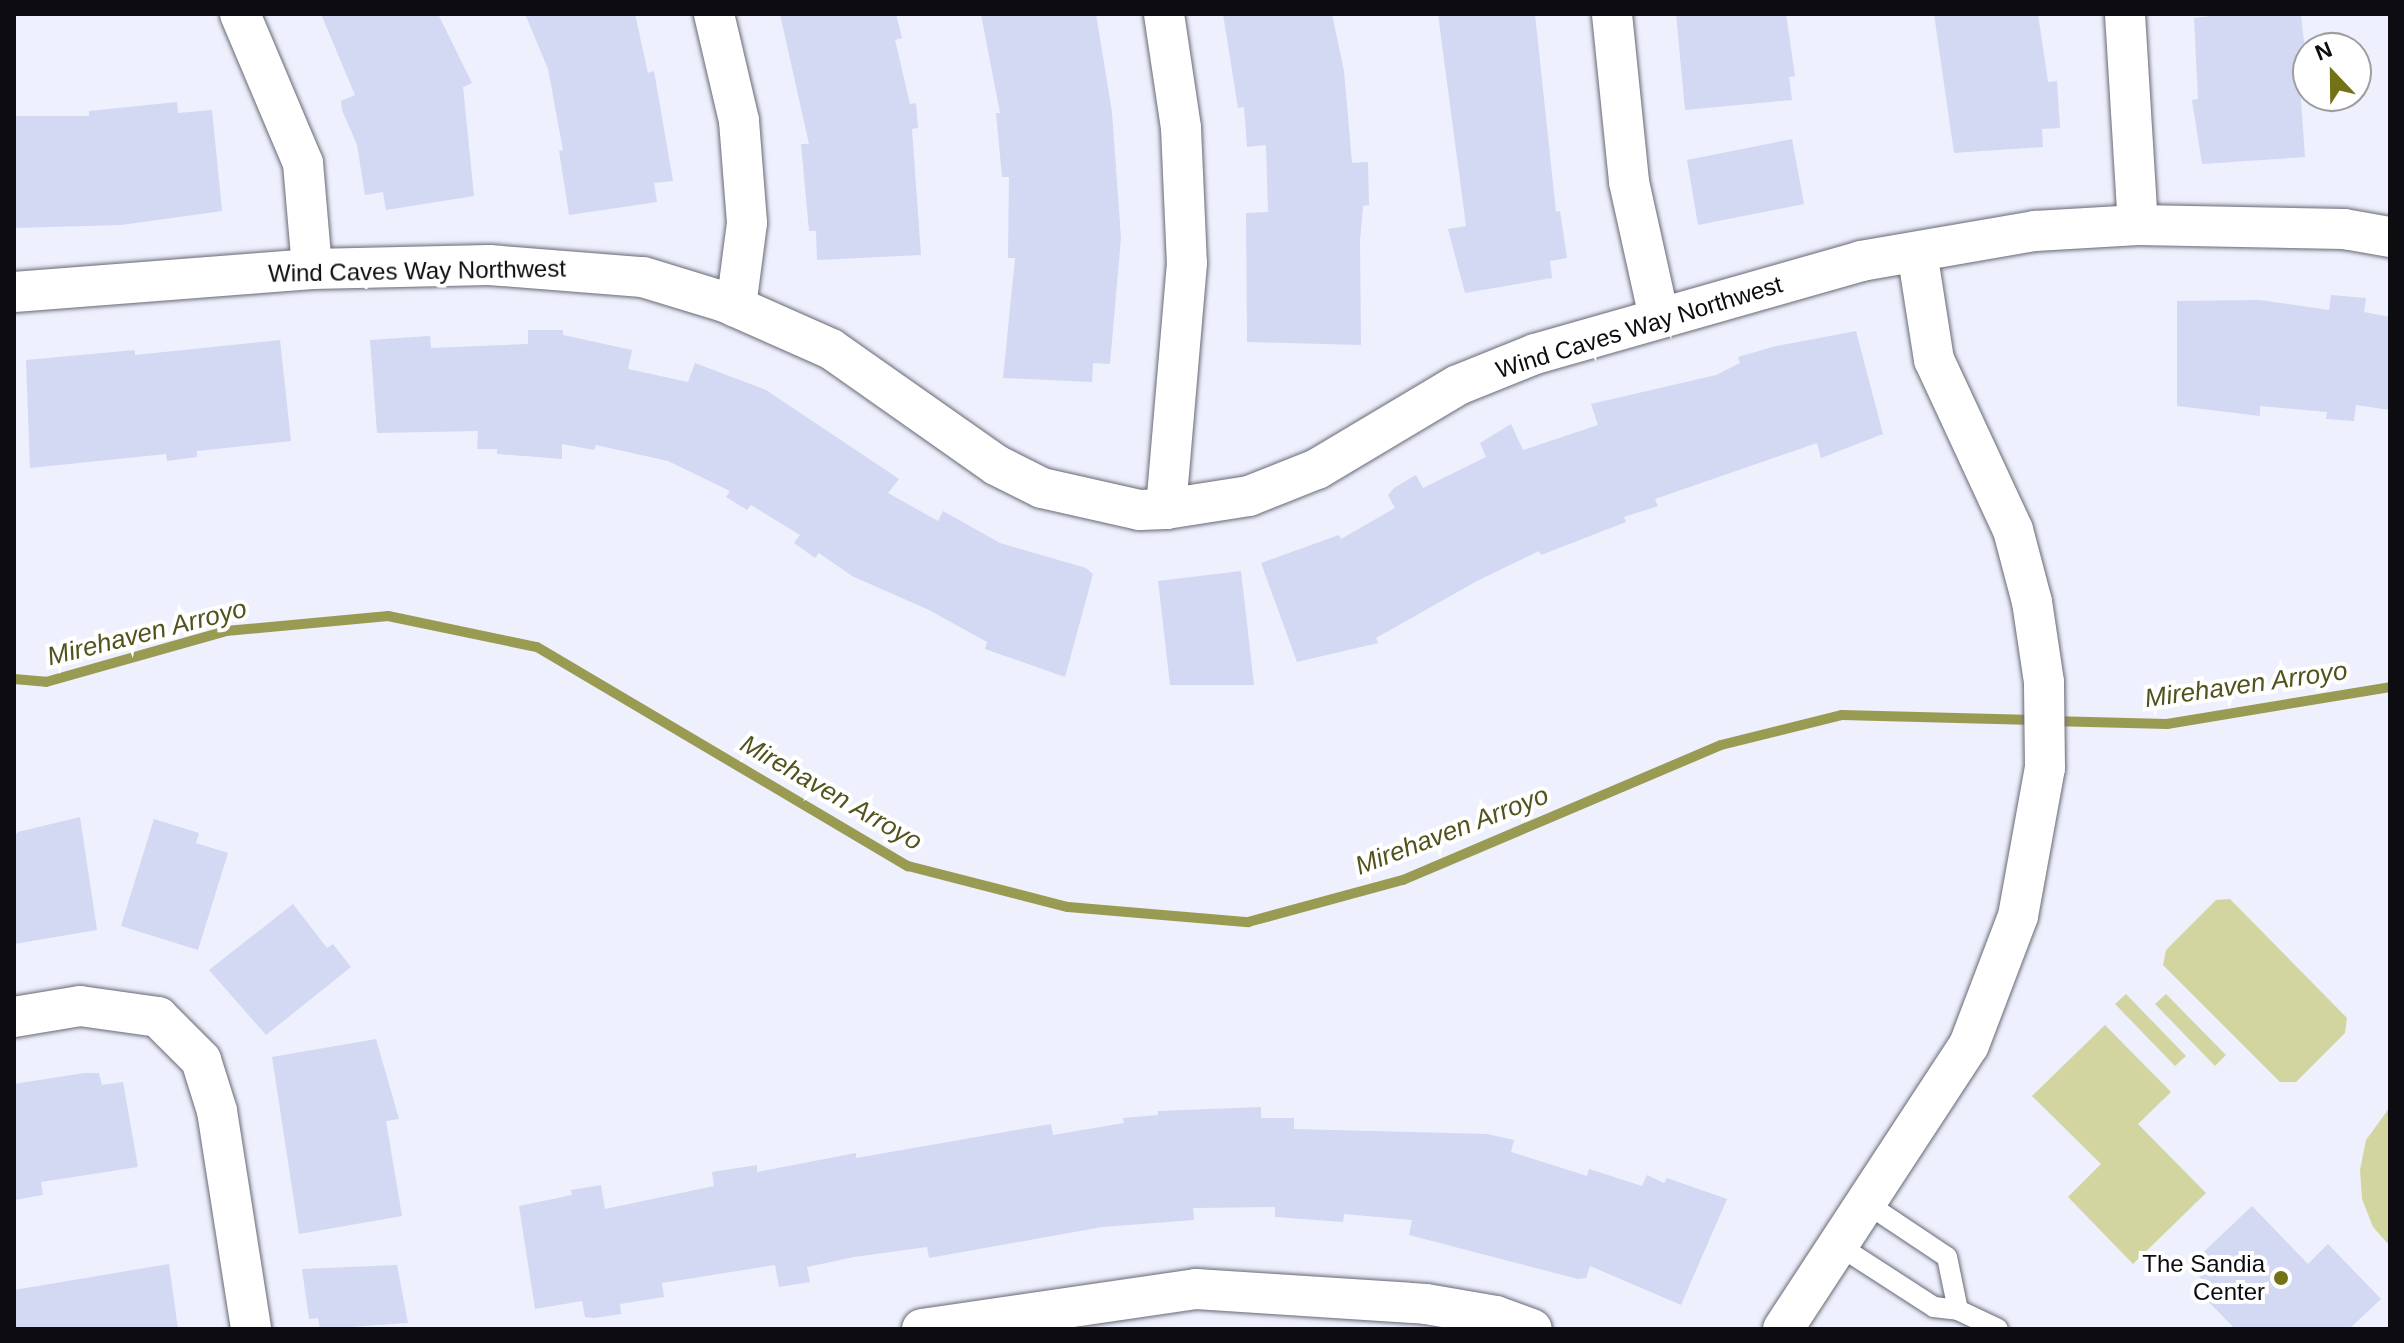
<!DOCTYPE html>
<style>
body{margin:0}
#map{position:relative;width:2404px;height:1343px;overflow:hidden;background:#eef0fd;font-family:Helvetica,sans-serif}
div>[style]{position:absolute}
.green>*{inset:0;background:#d3d5a0}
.stream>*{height:10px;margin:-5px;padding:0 5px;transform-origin:5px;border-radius:5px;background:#999b53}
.building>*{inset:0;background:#d3d8f3}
.roads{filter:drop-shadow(0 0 2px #676974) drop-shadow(0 0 2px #676974)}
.lane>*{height:20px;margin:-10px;padding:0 10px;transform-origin:10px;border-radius:10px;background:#fff}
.street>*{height:40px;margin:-20px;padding:0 20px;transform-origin:20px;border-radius:20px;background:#fff}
.dots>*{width:22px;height:22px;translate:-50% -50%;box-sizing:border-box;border:4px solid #fff;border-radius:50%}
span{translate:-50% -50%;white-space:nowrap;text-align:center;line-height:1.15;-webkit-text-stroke:8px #fff;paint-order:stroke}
.street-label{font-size:24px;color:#0d0d11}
.poi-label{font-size:24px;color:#0d0d11}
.right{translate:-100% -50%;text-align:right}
.water-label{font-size:26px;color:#51521c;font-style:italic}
.frame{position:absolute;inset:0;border:16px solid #0d0d11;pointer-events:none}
.north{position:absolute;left:2292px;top:32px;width:80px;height:80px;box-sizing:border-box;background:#fff;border:2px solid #9e9ea0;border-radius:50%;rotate:338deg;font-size:22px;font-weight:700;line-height:32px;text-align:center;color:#0d0d11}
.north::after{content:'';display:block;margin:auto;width:28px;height:36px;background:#727317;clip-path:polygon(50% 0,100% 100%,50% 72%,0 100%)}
</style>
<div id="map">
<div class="green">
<i style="clip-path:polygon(2230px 899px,2347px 1018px,2345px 1033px,2296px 1082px,2280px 1082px,2163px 965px,2166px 950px,2216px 900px)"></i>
<i style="clip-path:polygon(2126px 994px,2186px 1056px,2175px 1066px,2115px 1004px)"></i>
<i style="clip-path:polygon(2166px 994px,2226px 1055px,2215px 1066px,2155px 1004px)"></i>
<i style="clip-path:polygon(2105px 1025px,2171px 1092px,2138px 1124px,2206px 1193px,2133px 1264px,2068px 1197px,2101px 1164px,2032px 1096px)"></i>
<i style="clip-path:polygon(2390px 1107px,2390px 1246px,2373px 1227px,2362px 1199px,2360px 1170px,2366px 1140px)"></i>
</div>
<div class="stream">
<i style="left:14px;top:679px;width:32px;rotate:5deg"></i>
<i style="left:46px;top:682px;width:187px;rotate:-15.8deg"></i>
<i style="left:226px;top:631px;width:163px;rotate:-5.3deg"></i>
<i style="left:388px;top:616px;width:152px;rotate:11.8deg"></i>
<i style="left:537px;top:647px;width:431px;rotate:30.6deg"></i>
<i style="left:908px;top:866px;width:165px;rotate:14.4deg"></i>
<i style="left:1068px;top:907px;width:181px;rotate:4.8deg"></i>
<i style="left:1248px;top:922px;width:161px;rotate:-15.2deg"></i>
<i style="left:1403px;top:880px;width:345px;rotate:-23deg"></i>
<i style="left:1721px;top:745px;width:125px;rotate:-13.9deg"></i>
<i style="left:1842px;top:715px;width:193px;rotate:1.5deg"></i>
<i style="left:2051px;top:721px;width:116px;rotate:1.5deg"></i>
<i style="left:2167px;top:724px;width:226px;rotate:-9.4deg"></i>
</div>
<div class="building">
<i style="clip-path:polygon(321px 14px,438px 14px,472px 83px,463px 87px,474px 196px,386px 210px,383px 192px,365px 195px,357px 145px,342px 110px,341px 101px,355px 95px)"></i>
<i style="clip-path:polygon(525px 14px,635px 14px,648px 73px,654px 71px,673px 181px,654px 183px,657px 202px,569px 215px,559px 151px,563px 150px,548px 69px)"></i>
<i style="clip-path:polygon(780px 14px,896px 14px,902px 38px,895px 40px,910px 104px,916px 103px,918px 128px,912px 129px,921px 255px,817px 260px,816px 231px,809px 231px,801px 144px,809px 144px)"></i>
<i style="clip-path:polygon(981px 14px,1096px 14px,1112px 112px,1121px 238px,1110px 364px,1093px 363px,1092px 382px,1003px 378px,1015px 258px,1008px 258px,1009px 177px,1002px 177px,996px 113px,1000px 113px)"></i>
<i style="clip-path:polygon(1223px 14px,1332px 14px,1344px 71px,1352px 163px,1368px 162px,1369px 205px,1363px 206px,1360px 241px,1361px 345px,1247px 342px,1246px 213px,1268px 212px,1266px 145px,1247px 147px,1244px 107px,1238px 108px)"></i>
<i style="clip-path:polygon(1438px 14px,1535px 14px,1556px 212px,1560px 211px,1567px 258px,1550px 261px,1552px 278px,1465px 293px,1448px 229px,1466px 226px)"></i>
<i style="clip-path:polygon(1676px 14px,1786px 14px,1795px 76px,1789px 77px,1792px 100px,1685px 110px)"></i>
<i style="clip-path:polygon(1934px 14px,2038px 14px,2048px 82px,2057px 81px,2060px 128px,2042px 129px,2043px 147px,1954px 153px)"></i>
<i style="clip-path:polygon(2228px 14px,2301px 14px,2307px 71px,2299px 72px,2305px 157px,2202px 164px,2192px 100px,2198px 99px,2194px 18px)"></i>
<i style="clip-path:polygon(177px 102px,178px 113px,212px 110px,222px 211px,121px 225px,14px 228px,14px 116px,89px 116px,89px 111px)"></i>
<i style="clip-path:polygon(1792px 139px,1804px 204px,1698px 225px,1687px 160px)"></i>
<i style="clip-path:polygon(2331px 295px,2366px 298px,2364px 312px,2390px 317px,2390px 410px,2356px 405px,2354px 421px,2326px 419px,2327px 412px,2260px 406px,2260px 416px,2177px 406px,2177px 301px,2260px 300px,2329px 310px)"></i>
<i style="clip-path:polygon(528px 330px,563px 330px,563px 335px,632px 350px,628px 369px,688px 382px,695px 363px,766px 390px,899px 479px,888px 493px,938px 521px,943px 511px,1000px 543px,1086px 568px,1093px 574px,1065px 677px,985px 649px,987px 642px,929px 610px,852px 576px,819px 553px,815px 558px,794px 543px,800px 535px,751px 505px,747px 510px,726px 497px,730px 491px,668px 461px,596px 445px,594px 450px,562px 444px,562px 459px,497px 454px,497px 449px,477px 449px,478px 431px,377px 433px,370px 340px,430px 336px,431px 348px,528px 344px)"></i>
<i style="clip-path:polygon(1856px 331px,1883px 434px,1821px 458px,1817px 443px,1655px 499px,1658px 506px,1624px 517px,1626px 522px,1541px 555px,1539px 551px,1477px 581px,1376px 638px,1378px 643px,1297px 662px,1261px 563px,1339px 535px,1341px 539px,1395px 508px,1388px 495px,1394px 488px,1416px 475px,1423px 488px,1486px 457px,1480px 443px,1511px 424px,1523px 450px,1598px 425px,1591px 404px,1716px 375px,1740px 363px,1738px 357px,1776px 346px)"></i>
<i style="clip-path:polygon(280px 340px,291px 441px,197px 451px,197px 457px,167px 461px,166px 454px,30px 468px,26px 360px,135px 350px,135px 355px)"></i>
<i style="clip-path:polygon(1241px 571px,1254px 685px,1170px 685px,1158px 581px)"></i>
<i style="clip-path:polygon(80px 817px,97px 930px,14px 944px,14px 837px,18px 832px)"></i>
<i style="clip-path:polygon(154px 819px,199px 833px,196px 843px,228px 853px,198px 950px,121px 926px)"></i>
<i style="clip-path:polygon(293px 904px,327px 948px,333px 944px,351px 967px,266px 1035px,209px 970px)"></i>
<i style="clip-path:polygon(376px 1039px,399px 1119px,386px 1121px,402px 1216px,299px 1234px,272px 1057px)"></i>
<i style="clip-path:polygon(84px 1073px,99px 1073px,102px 1085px,123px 1082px,138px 1167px,41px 1182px,43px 1195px,14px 1200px,14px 1084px)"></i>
<i style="clip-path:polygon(1261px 1107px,1261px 1118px,1294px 1118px,1294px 1129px,1487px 1134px,1514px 1140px,1511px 1152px,1587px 1176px,1589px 1169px,1642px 1186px,1647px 1175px,1664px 1183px,1667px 1178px,1727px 1199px,1681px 1305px,1590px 1266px,1586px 1278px,1578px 1279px,1409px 1235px,1412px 1220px,1344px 1214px,1343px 1222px,1275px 1217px,1275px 1207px,1193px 1208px,1194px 1220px,1102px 1227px,929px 1258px,927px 1247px,854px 1257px,807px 1267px,810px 1282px,779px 1287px,775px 1265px,662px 1283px,664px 1297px,620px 1304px,621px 1314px,594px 1318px,585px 1317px,582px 1301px,535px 1309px,519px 1206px,572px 1195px,571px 1190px,601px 1185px,605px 1209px,714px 1186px,712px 1172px,757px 1165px,757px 1172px,856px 1153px,856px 1158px,1051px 1124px,1053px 1135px,1124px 1123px,1123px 1118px,1158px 1115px,1158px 1111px)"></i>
<i style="clip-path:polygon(2252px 1206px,2308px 1264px,2328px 1244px,2381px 1299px,2349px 1329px,2235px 1329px,2205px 1298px,2213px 1291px,2189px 1266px)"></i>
<i style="clip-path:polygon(169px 1264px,178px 1329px,14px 1329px,14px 1290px)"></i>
<i style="clip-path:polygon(397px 1265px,408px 1323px,320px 1329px,318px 1318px,309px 1319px,302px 1269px)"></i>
</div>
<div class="roads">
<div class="lane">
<i style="left:1838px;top:1245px;width:114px;rotate:32.9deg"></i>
<i style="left:1934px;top:1307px;width:24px;rotate:7deg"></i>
<i style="left:1958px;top:1310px;width:54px;rotate:-101.7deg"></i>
<i style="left:1947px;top:1257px;width:97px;rotate:-146.3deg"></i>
<i style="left:1958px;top:1310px;width:44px;rotate:25.4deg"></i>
</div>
<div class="street">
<i style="left:240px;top:14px;width:162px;rotate:67.1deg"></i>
<i style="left:303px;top:163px;width:106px;rotate:85.1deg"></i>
<i style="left:714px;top:14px;width:110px;rotate:76.8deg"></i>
<i style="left:739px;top:121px;width:102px;rotate:85.5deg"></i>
<i style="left:747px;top:223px;width:85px;rotate:97.5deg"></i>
<i style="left:1164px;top:14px;width:115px;rotate:81.5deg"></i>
<i style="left:1181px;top:128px;width:135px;rotate:87.5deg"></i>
<i style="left:1187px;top:263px;width:247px;rotate:94.9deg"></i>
<i style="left:1612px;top:14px;width:169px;rotate:84.2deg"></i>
<i style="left:1629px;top:182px;width:138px;rotate:77.5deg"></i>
<i style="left:2125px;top:14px;width:211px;rotate:86.5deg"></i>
<i style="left:14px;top:292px;width:299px;rotate:-4.4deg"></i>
<i style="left:312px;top:269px;width:177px;rotate:-1.3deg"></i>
<i style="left:489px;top:265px;width:154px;rotate:4.5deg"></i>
<i style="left:643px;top:277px;width:86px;rotate:17deg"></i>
<i style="left:725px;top:302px;width:116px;rotate:23.9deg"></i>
<i style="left:831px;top:349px;width:202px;rotate:35.1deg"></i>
<i style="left:996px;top:465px;width:51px;rotate:26.6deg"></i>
<i style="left:1042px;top:488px;width:100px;rotate:12.7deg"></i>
<i style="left:1140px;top:510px;width:26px;rotate:-2deg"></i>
<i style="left:1166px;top:509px;width:84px;rotate:-8.9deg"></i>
<i style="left:1249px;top:496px;width:73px;rotate:-21.7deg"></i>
<i style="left:1317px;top:469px;width:164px;rotate:-30.8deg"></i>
<i style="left:1458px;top:385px;width:83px;rotate:-21.9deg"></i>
<i style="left:1535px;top:354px;width:339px;rotate:-15.9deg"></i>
<i style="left:1861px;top:261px;width:177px;rotate:-9.8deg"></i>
<i style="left:2035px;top:231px;width:103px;rotate:-3.3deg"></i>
<i style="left:2138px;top:225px;width:206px;rotate:1.1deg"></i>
<i style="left:2344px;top:229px;width:47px;rotate:9.9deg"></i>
<i style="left:14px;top:1017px;width:67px;rotate:-9.5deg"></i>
<i style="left:80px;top:1006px;width:79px;rotate:8deg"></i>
<i style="left:158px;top:1017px;width:61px;rotate:45deg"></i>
<i style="left:201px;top:1060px;width:53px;rotate:72.6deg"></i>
<i style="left:217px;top:1111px;width:221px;rotate:81.1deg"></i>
<i style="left:922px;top:1329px;width:277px;rotate:-8.3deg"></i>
<i style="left:1196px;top:1289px;width:230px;rotate:3.7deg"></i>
<i style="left:1426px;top:1304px;width:71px;rotate:9.7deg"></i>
<i style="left:1496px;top:1316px;width:38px;rotate:20deg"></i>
<i style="left:1783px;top:1329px;width:339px;rotate:-56.8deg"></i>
<i style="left:1969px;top:1045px;width:138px;rotate:-69.2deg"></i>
<i style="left:2018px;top:916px;width:150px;rotate:-79.7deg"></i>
<i style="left:2045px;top:768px;width:86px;rotate:-90.7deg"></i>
<i style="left:2044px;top:682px;width:81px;rotate:-98.5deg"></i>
<i style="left:2032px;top:602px;width:74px;rotate:-104.8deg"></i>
<i style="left:2013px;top:530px;width:187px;rotate:-114.9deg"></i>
<i style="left:1934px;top:360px;width:109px;rotate:-98.9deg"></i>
</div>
</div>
<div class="dots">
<i style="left:2281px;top:1278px;background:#727317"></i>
</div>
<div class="street-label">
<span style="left:417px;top:271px;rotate:-1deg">Wind Caves Way Northwest</span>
<span style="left:1639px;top:327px;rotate:-17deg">Wind Caves Way Northwest</span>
</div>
<div class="poi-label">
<span class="right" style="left:2265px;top:1278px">The Sandia<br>Center</span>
</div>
<div class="water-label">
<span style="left:147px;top:633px;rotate:-14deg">Mirehaven Arroyo</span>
<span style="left:2246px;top:685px;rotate:-8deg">Mirehaven Arroyo</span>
<span style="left:831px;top:793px;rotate:30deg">Mirehaven Arroyo</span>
<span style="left:1452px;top:831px;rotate:-21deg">Mirehaven Arroyo</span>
</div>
<div class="frame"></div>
<div class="north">N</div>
</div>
